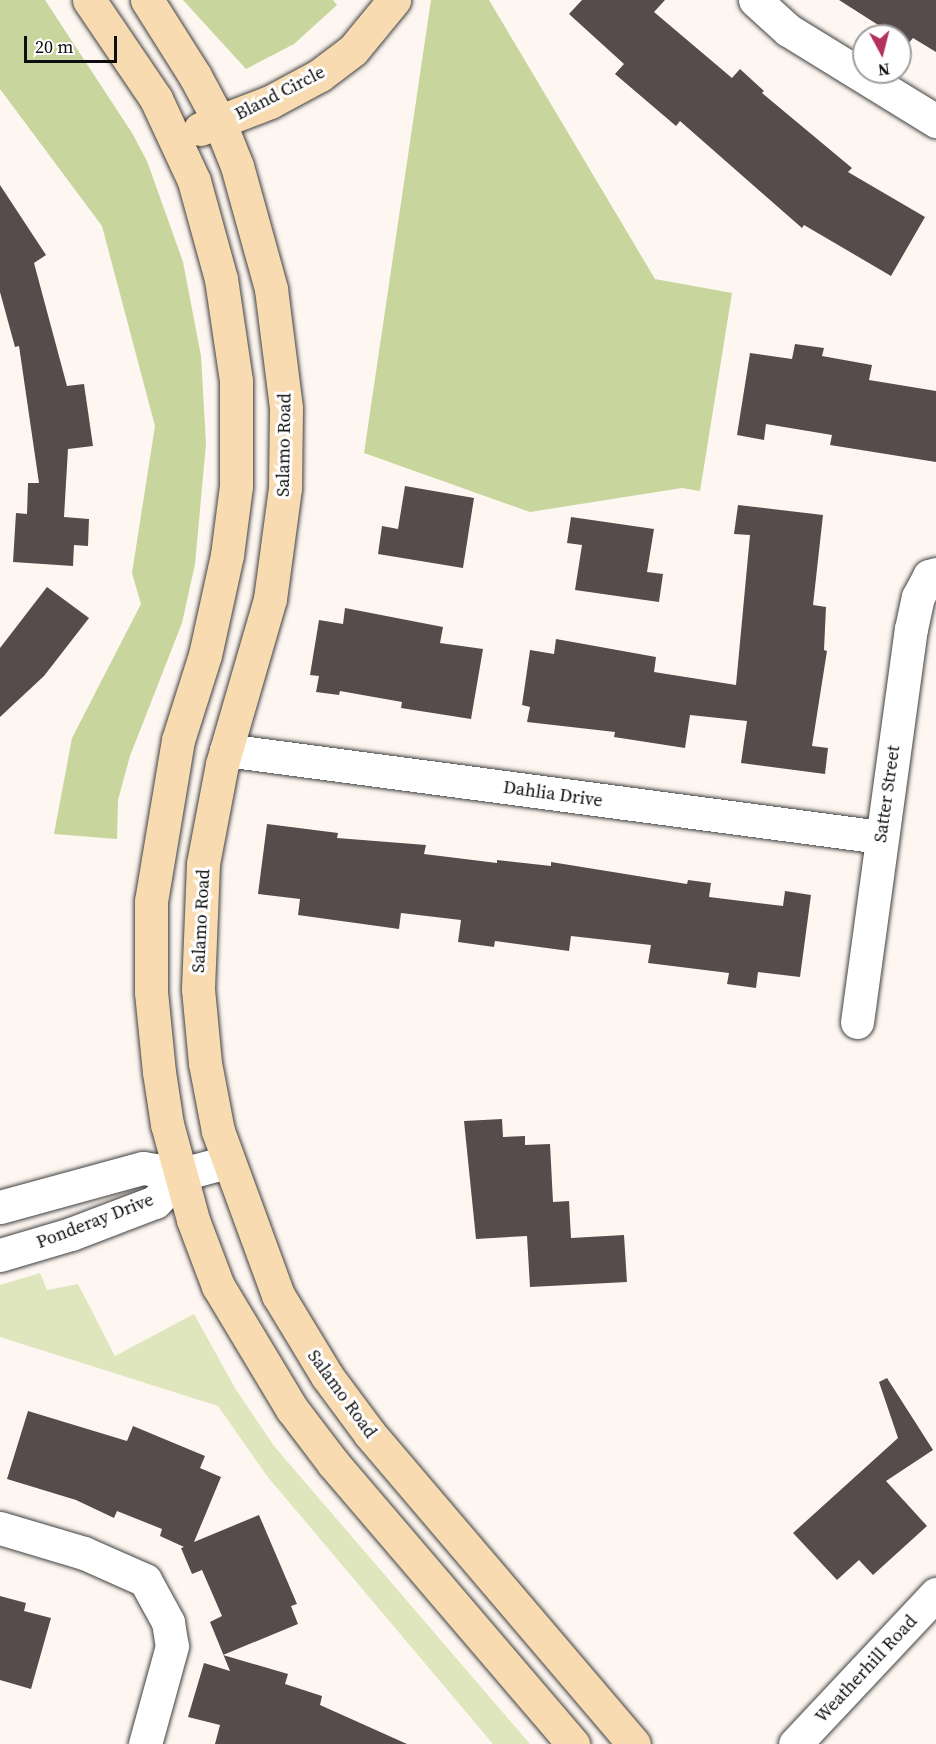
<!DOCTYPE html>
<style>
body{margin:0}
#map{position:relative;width:936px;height:1744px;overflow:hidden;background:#fef7f1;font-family:"Source Serif 4",serif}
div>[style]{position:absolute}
.green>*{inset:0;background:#dfe6bd}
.forest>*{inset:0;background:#c8d59d}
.building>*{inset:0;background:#564c4b}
.roads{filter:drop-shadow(0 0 2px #414141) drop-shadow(0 0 2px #414141)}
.street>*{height:33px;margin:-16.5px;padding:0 16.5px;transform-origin:16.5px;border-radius:16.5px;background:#fff}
.secondary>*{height:33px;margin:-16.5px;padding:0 16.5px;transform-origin:16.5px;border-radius:16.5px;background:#f8dbb1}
span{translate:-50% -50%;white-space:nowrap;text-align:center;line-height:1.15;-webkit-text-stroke:6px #fff;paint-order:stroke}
.street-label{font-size:18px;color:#0e0e0e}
.north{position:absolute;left:852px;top:24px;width:60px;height:60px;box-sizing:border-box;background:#fff;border:2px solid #9f9f9f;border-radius:50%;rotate:173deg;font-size:16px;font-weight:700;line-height:24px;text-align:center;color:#0e0e0e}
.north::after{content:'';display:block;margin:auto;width:21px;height:27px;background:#b3315f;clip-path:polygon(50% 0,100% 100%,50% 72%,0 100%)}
.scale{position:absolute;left:24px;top:36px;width:93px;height:27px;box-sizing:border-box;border:3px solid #0e0e0e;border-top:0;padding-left:8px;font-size:18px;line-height:21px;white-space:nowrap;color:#0e0e0e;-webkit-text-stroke:4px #fff;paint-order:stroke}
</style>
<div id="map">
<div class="green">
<i style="clip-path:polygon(40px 1273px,47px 1290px,78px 1284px,115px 1356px,194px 1314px,235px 1388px,274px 1446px,530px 1744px,493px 1744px,267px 1476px,218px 1406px,0 1337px,0 1285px)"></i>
</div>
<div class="forest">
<i style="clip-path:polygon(0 0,45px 0,132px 133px,147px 161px,183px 262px,201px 356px,206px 444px,195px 564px,182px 623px,130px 756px,118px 800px,117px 839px,54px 834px,72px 738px,141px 604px,132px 573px,155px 426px,102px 226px,0 89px)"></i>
<i style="clip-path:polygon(183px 0,333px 0,337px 5px,294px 44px,246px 69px)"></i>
<i style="clip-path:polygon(431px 0,489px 0,655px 279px,732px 293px,700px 491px,682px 488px,530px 512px,364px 453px)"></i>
</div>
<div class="building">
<i style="clip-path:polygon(582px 0,665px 0,654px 12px,732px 78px,740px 69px,764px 91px,762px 93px,852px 168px,848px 172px,925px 217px,891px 276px,804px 225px,802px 228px,680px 121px,676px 126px,615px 74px,624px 64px,569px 14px)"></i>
<i style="clip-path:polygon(839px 0,936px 0,936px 52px,913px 38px,908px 44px)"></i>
<i style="clip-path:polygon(0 185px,46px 255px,34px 263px,67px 386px,84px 384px,93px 446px,68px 449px,64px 517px,89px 519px,88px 546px,74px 545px,73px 566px,13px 562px,16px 513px,27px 514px,28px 483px,39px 483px,19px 346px,15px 347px,0 292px)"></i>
<i style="clip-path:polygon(795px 344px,824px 348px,822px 356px,872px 365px,869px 380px,936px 391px,936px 462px,830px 445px,832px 435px,766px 424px,764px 440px,737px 435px,750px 353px,792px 359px)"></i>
<i style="clip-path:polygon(405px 486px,474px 498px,463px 568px,378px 554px,382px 526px,398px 529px)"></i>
<i style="clip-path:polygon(738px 505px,823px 515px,813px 605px,826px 607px,824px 650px,827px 651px,812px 746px,828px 748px,825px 774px,741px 763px,747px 721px,690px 715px,685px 748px,614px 737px,615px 732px,527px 722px,530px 707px,522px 705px,530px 650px,554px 654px,556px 639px,656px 657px,654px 672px,736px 685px,750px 535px,734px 534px)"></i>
<i style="clip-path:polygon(571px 517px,654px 529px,647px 572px,663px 574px,659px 602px,575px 590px,582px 545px,567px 543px)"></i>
<i style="clip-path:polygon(47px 587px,89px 618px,44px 676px,0 717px,0 648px)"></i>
<i style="clip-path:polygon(345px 608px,443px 627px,440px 643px,483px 649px,471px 719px,401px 708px,402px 702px,340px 691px,339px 695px,316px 692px,319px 676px,310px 675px,319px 620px,343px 624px)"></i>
<i style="clip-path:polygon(267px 824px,338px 833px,337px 838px,426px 845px,424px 854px,497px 863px,497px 860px,551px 866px,551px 862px,687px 884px,688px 880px,711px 883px,709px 897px,783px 906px,785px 891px,811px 895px,800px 977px,758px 972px,756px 988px,727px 984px,729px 973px,648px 963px,651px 945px,571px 936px,569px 951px,495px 941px,494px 947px,458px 942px,461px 920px,401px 913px,399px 929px,298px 915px,300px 899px,258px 894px)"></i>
<i style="clip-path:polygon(502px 1119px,503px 1137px,525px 1136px,525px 1145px,550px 1144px,553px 1202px,569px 1201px,571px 1238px,624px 1235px,627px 1282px,530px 1287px,527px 1236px,476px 1239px,464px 1121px)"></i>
<i style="clip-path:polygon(887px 1378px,933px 1450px,886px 1481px,927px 1526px,873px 1575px,859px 1560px,837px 1580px,793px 1533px,898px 1438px,879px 1382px)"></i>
<i style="clip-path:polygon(28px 1411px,127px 1441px,133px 1426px,205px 1456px,200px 1468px,221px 1477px,194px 1542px,259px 1515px,297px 1604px,291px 1606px,298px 1624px,223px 1655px,288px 1674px,285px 1684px,322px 1696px,320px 1705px,407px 1744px,215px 1744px,220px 1725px,188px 1717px,204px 1663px,230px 1671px,210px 1622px,222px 1616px,202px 1570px,192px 1574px,181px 1548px,184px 1547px,160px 1536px,162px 1529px,117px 1511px,114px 1518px,76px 1500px,7px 1479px)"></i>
<i style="clip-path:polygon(0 1596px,26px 1603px,24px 1611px,51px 1618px,31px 1689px,0 1680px)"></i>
</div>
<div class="roads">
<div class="street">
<i style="left:755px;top:0;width:45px;rotate:42.3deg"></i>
<i style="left:788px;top:30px;width:174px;rotate:31.6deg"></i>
<i style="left:226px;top:750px;width:661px;rotate:7.57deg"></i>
<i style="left:857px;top:1022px;width:397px;rotate:-82.2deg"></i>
<i style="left:911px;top:629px;width:33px;rotate:-78deg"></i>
<i style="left:918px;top:597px;width:24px;rotate:-62deg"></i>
<i style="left:929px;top:576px;width:7px;rotate:-16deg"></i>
<i style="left:0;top:1207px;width:148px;rotate:-15.3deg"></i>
<i style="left:143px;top:1168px;width:39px;rotate:9deg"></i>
<i style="left:182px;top:1174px;width:47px;rotate:-14.9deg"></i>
<i style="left:0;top:1255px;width:74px;rotate:-16.5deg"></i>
<i style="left:71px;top:1234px;width:90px;rotate:-20.9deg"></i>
<i style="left:155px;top:1202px;width:39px;rotate:-46deg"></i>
<i style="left:0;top:1528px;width:88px;rotate:16.6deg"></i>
<i style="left:84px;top:1553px;width:67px;rotate:23.9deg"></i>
<i style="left:145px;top:1580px;width:48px;rotate:61.3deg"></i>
<i style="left:168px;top:1622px;width:24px;rotate:81deg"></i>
<i style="left:172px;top:1646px;width:102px;rotate:105.4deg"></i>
<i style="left:795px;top:1744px;width:206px;rotate:-46.8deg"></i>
</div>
<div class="secondary">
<i style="left:89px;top:0;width:120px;rotate:55.9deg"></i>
<i style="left:156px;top:99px;width:90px;rotate:65.1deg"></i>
<i style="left:194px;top:181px;width:102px;rotate:74.6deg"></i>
<i style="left:221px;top:279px;width:103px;rotate:81.6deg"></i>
<i style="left:236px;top:381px;width:105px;rotate:90deg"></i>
<i style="left:236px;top:486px;width:70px;rotate:97.4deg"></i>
<i style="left:227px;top:555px;width:102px;rotate:102.4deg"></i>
<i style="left:205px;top:655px;width:89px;rotate:107.6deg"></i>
<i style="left:178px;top:740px;width:163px;rotate:99.5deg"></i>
<i style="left:151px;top:901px;width:91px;rotate:90deg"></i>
<i style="left:151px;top:992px;width:80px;rotate:84.3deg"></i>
<i style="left:159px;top:1072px;width:53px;rotate:81.3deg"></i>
<i style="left:167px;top:1124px;width:99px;rotate:74.8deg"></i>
<i style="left:193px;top:1220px;width:71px;rotate:69.3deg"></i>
<i style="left:218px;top:1286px;width:144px;rotate:59deg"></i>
<i style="left:292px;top:1409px;width:68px;rotate:52.8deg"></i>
<i style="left:333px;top:1463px;width:370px;rotate:49.5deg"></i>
<i style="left:147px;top:0;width:90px;rotate:57.7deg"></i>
<i style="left:195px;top:76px;width:51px;rotate:61.9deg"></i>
<i style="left:219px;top:121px;width:48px;rotate:68.2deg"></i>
<i style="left:237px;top:166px;width:128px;rotate:74.5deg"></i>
<i style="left:271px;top:289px;width:120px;rotate:82.8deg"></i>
<i style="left:286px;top:408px;width:80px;rotate:90.7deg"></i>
<i style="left:285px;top:488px;width:112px;rotate:97.7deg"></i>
<i style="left:270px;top:599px;width:172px;rotate:106.2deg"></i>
<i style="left:222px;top:764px;width:102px;rotate:100.8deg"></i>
<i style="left:203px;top:864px;width:125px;rotate:92.3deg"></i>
<i style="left:198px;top:989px;width:74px;rotate:84.6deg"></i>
<i style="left:205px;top:1063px;width:69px;rotate:79.2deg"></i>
<i style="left:218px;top:1131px;width:175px;rotate:69.9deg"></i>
<i style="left:278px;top:1295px;width:95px;rotate:58.8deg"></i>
<i style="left:327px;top:1376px;width:72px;rotate:53.4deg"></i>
<i style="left:370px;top:1434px;width:407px;rotate:49.6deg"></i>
<i style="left:200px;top:129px;width:75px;rotate:-21.1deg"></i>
<i style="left:270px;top:102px;width:57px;rotate:-28.4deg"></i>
<i style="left:320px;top:75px;width:41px;rotate:-37.1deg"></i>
<i style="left:353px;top:50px;width:65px;rotate:-50.6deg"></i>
</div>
</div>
<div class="street-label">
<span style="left:280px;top:93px;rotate:-27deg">Bland Circle</span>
<span style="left:284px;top:445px;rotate:-89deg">Salamo Road</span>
<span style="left:553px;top:794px;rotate:8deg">Dahlia Drive</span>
<span style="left:887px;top:794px;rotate:-82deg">Satter Street</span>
<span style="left:201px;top:921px;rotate:-87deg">Salamo Road</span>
<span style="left:95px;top:1221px;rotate:-21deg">Ponderay Drive</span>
<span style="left:342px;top:1394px;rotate:54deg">Salamo Road</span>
<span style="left:866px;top:1669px;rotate:-47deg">Weatherhill Road</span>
</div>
<div class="north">N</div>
<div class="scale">20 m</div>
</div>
